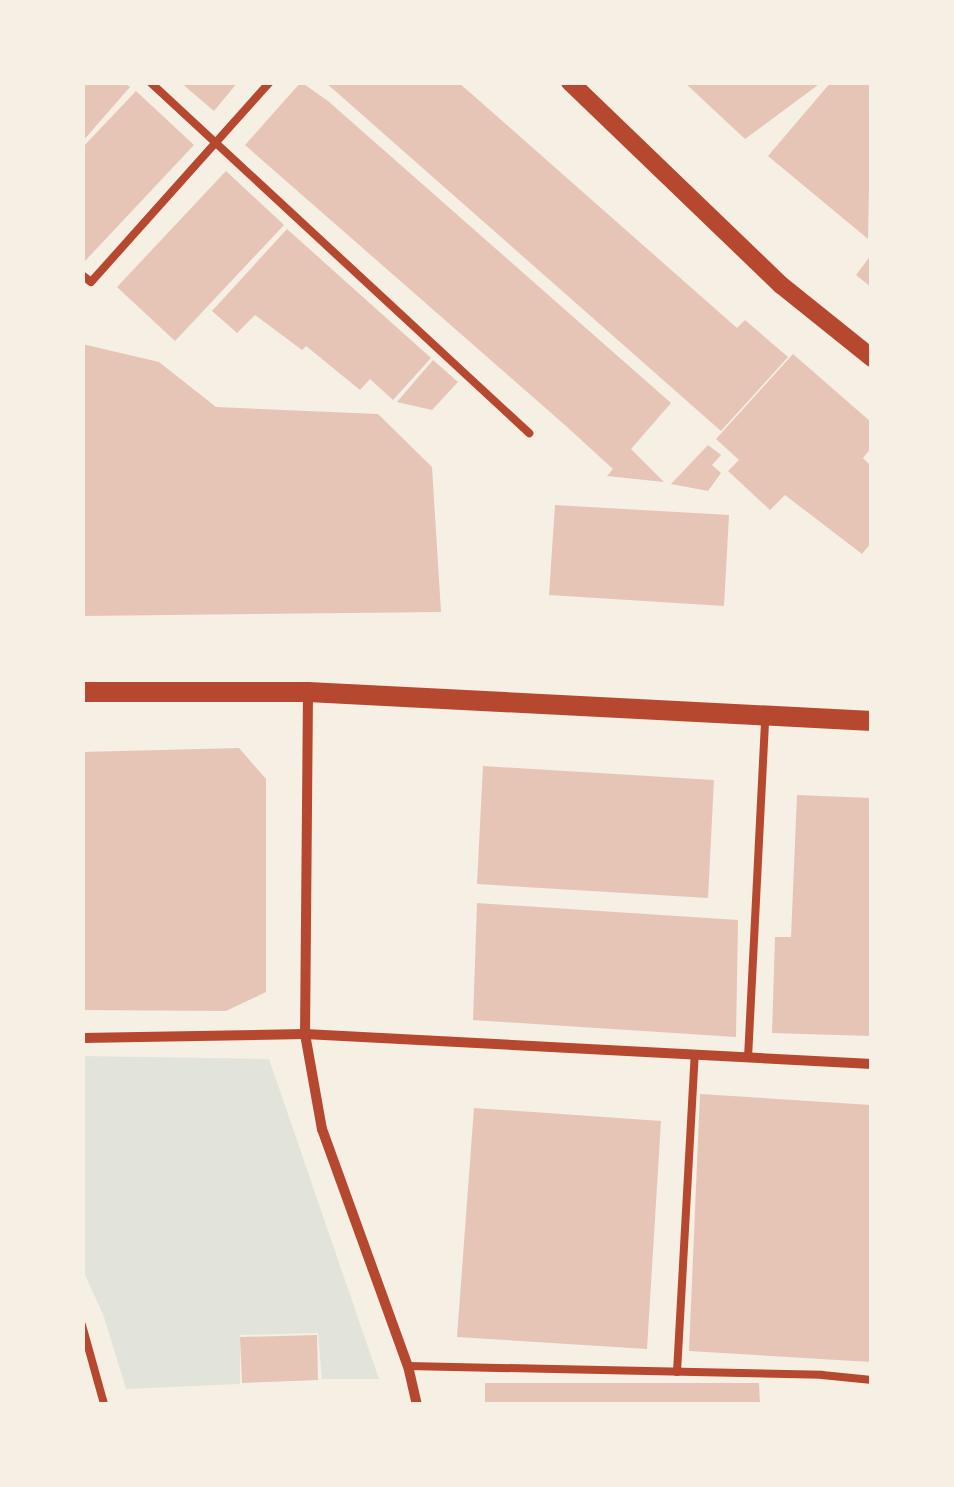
<!DOCTYPE html>
<style>
body{margin:0}
#map{position:relative;width:954px;height:1487px;overflow:hidden;background:#f6efe4;font-family:"Work Sans",sans-serif}
div>[style]{position:absolute}
.green>*{inset:0;background:#e2e4dc}
.building>*{inset:0;background:#e6c5b7}
.service>*{height:8px;margin:-4px;padding:0 4px;transform-origin:4px;border-radius:4px;background:#b5482f}
.minor>*{height:10px;margin:-5px;padding:0 5px;transform-origin:5px;border-radius:5px;background:#b5482f}
.tertiary>*{height:18px;margin:-9px;padding:0 9px;transform-origin:9px;border-radius:9px;background:#b5482f}
.secondary>*{height:20px;margin:-10px;padding:0 10px;transform-origin:10px;border-radius:10px;background:#b5482f}
span{translate:-50% -50%;white-space:nowrap;text-align:center;line-height:1.15;-webkit-text-stroke:8px #f6efe4;paint-order:stroke}
.frame{position:absolute;inset:0;border:85px solid #f6efe4;pointer-events:none}
</style>
<div id="map">
<div class="green">
<i style="clip-path:polygon(82px 1056px,269px 1059px,379px 1379px,322px 1379px,318px 1333px,240px 1335px,240px 1384px,126px 1389px,103px 1314px,83px 1271px)"></i>
</div>
<div class="building">
<i style="clip-path:polygon(82px 82px,124px 82px,130px 87px,82px 142px)"></i>
<i style="clip-path:polygon(180px 82px,238px 82px,214px 111px)"></i>
<i style="clip-path:polygon(301px 82px,328px 101px,671px 403px,631px 449px,664px 482px,607px 476px,613px 469px,566px 426px,245px 145px)"></i>
<i style="clip-path:polygon(325px 82px,458px 82px,737px 328px,745px 320px,788px 357px,721px 431px)"></i>
<i style="clip-path:polygon(684px 82px,822px 82px,745px 139px)"></i>
<i style="clip-path:polygon(831px 82px,871px 82px,868px 239px,768px 156px)"></i>
<i style="clip-path:polygon(136px 91px,194px 145px,85px 261px,82px 148px)"></i>
<i style="clip-path:polygon(226px 171px,284px 225px,175px 341px,117px 287px)"></i>
<i style="clip-path:polygon(287px 229px,431px 358px,393px 400px,370px 379px,360px 390px,306px 346px,302px 350px,255px 315px,237px 333px,212px 311px)"></i>
<i style="clip-path:polygon(871px 255px,871px 287px,856px 275px)"></i>
<i style="clip-path:polygon(82px 344px,159px 362px,216px 407px,378px 414px,432px 467px,441px 612px,82px 616px)"></i>
<i style="clip-path:polygon(793px 354px,871px 422px,871px 448px,863px 458px,871px 466px,871px 543px,862px 554px,785px 495px,770px 510px,728px 471px,739px 460px,716px 439px)"></i>
<i style="clip-path:polygon(433px 360px,458px 382px,432px 410px,397px 402px)"></i>
<i style="clip-path:polygon(708px 445px,721px 455px,712px 465px,721px 473px,708px 491px,671px 484px)"></i>
<i style="clip-path:polygon(555px 505px,729px 515px,724px 606px,549px 595px)"></i>
<i style="clip-path:polygon(239px 748px,266px 779px,266px 992px,226px 1011px,82px 1010px,82px 752px)"></i>
<i style="clip-path:polygon(483px 766px,714px 780px,708px 898px,477px 884px)"></i>
<i style="clip-path:polygon(797px 795px,871px 798px,871px 1036px,772px 1033px,775px 937px,791px 937px)"></i>
<i style="clip-path:polygon(477px 903px,738px 920px,736px 1037px,473px 1020px)"></i>
<i style="clip-path:polygon(700px 1094px,871px 1105px,871px 1362px,689px 1351px)"></i>
<i style="clip-path:polygon(474px 1108px,661px 1121px,647px 1349px,457px 1337px)"></i>
<i style="clip-path:polygon(317px 1335px,318px 1380px,242px 1383px,240px 1337px)"></i>
<i style="clip-path:polygon(485px 1383px,759px 1383px,760px 1404px,485px 1404px)"></i>
</div>
<div class="service">
<i style="left:150px;top:82px;width:517px;rotate:42.8deg"></i>
<i style="left:82px;top:275px;width:11px;rotate:38deg"></i>
<i style="left:91px;top:282px;width:268px;rotate:-48.2deg"></i>
<i style="left:748px;top:1058px;width:340px;rotate:-87.1deg"></i>
<i style="left:82px;top:1325px;width:82px;rotate:74.4deg"></i>
<i style="left:408px;top:1366px;width:414px;rotate:1.2deg"></i>
<i style="left:822px;top:1375px;width:50px;rotate:5.7deg"></i>
<i style="left:677px;top:1372px;width:318px;rotate:-86.8deg"></i>
</div>
<div class="minor">
<i style="left:308px;top:692px;width:342px;rotate:90.5deg"></i>
<i style="left:305px;top:1034px;width:97px;rotate:79.9deg"></i>
<i style="left:322px;top:1129px;width:252px;rotate:70.1deg"></i>
<i style="left:408px;top:1366px;width:39px;rotate:77deg"></i>
<i style="left:82px;top:1038px;width:223px;rotate:-1deg"></i>
<i style="left:305px;top:1034px;width:568px;rotate:3.03deg"></i>
</div>
<div class="tertiary">
<i style="left:570px;top:82px;width:293px;rotate:43.9deg"></i>
<i style="left:781px;top:285px;width:117px;rotate:38.7deg"></i>
</div>
<div class="secondary">
<i style="left:82px;top:692px;width:226px"></i>
<i style="left:308px;top:692px;width:565px;rotate:2.94deg"></i>
</div>
<div class="frame"></div>
</div>
